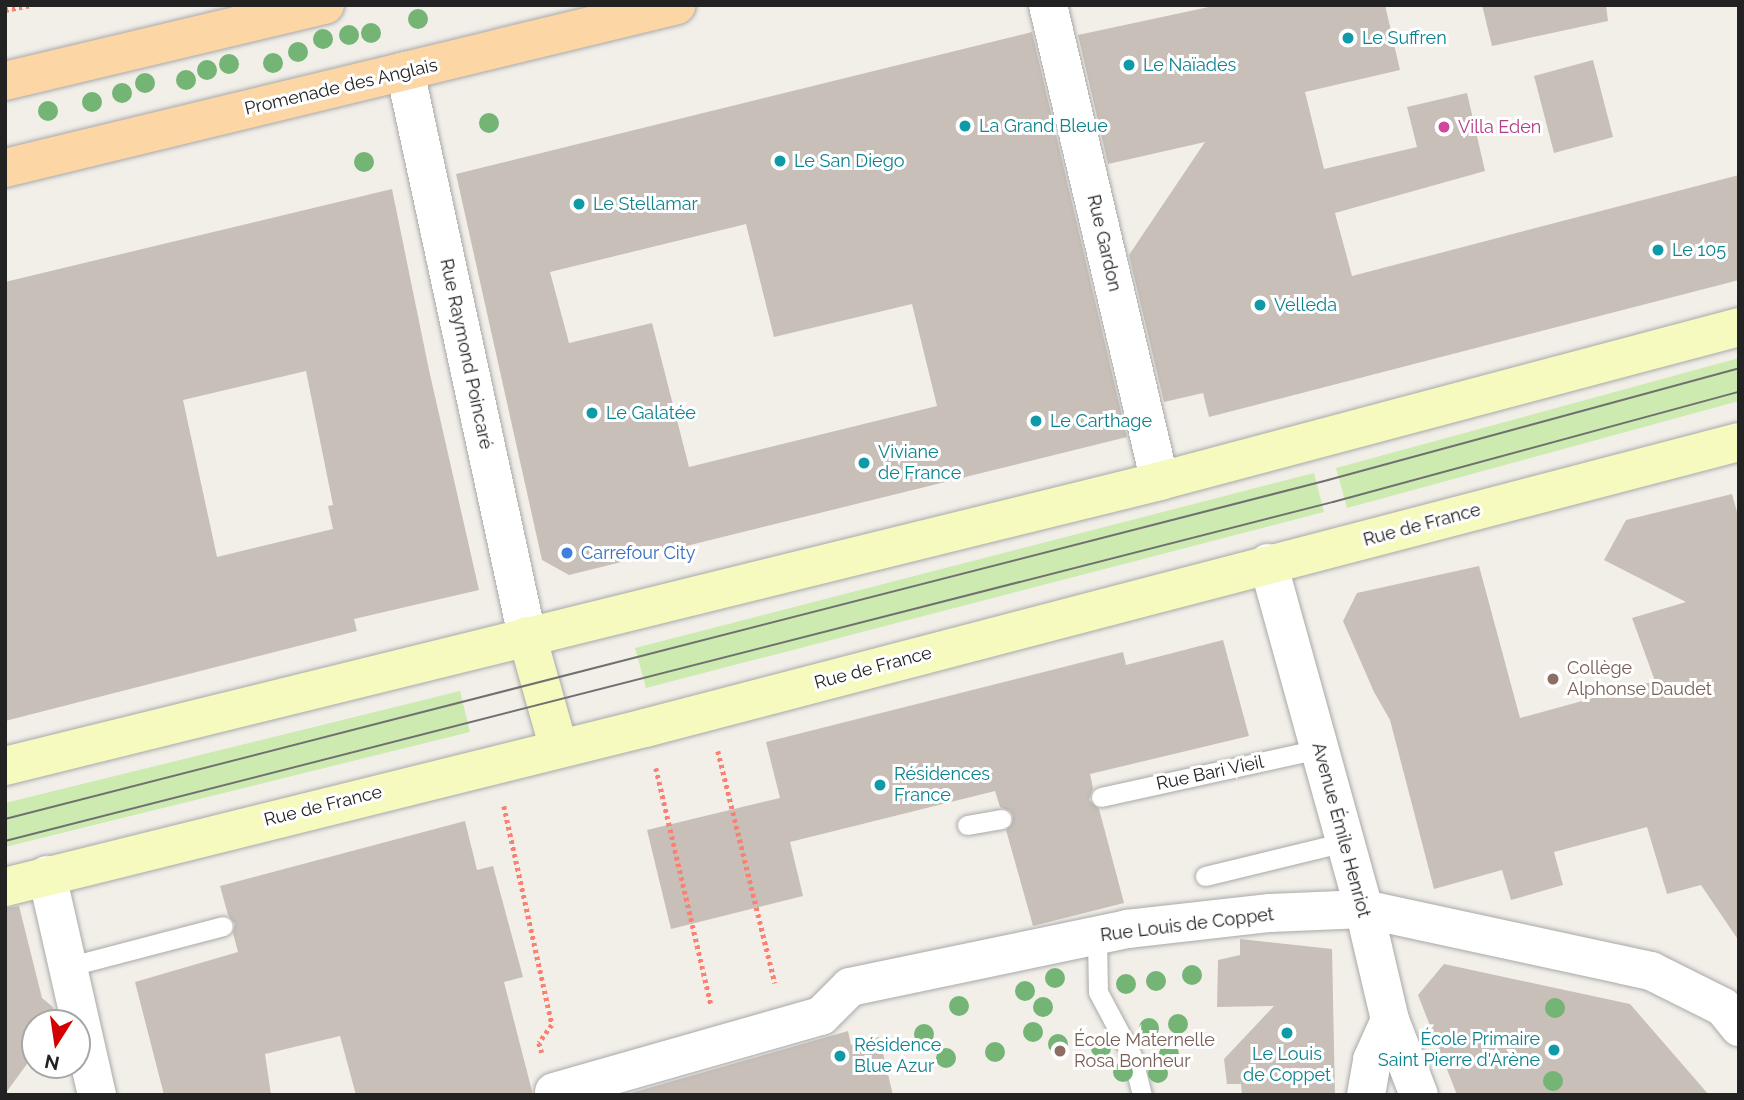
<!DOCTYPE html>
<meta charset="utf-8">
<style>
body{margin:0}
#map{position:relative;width:1744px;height:1100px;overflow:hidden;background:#f2efe9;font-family:Raleway,sans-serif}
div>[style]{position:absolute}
.grass>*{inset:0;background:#cdebb0}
.building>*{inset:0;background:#c7bfb8}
.path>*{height:4.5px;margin-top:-2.25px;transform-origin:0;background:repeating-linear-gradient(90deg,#fa8072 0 3.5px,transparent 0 7px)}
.roads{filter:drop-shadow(0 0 2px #a9a9a9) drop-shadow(0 0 2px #a9a9a9)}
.service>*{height:19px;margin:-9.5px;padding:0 9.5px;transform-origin:9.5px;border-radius:9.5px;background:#fff}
.minor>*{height:38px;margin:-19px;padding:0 19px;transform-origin:19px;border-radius:19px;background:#fff}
.tertiary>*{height:38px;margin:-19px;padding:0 19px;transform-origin:19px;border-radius:19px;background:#fff}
.secondary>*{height:38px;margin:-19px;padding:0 19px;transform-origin:19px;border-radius:19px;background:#f7fabf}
.primary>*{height:38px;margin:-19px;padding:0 19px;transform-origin:19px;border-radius:19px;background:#fcd6a4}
.tram>*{height:2px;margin:-1px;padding:0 1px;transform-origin:1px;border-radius:1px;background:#707070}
.trees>*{width:20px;height:20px;margin:-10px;border-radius:50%;background:#74b475}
.dots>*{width:19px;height:19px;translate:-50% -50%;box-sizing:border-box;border:4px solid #fff;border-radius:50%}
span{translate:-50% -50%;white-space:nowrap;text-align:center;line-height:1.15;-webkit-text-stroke:6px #fff;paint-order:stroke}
.culture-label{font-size:18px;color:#0d838f}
.left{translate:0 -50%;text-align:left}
.right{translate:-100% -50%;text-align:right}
.street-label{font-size:18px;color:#222}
.hotel-label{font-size:18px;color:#b23c85}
.shop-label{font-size:18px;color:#366cbe}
.education-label{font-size:18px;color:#785e54}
.frame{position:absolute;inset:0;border:7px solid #222;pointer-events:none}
.north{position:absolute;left:21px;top:1009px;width:70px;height:70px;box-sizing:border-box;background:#fff;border:2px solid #a7a7a7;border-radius:50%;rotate:192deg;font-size:19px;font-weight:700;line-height:28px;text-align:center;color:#222}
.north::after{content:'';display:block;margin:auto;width:24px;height:32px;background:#d40000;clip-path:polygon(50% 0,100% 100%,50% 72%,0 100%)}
</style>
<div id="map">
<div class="grass">
<i style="clip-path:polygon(1739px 358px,1739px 401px,1347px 508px,1336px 468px)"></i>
<i style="clip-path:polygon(1314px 473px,1324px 512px,646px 688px,635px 648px)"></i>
<i style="clip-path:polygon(460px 691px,470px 732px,5px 847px,5px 803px)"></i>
</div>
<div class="building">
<i style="clip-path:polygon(1218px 5px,1385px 5px,1400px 70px,1305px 92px,1324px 169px,1417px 147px,1407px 107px,1467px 93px,1485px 171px,1335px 213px,1352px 276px,1739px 175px,1739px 280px,1209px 417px,1203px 393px,1164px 402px,1129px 255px,1205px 142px,1108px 164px,1078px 35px)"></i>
<i style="clip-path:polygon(1482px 5px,1606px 5px,1608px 21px,1492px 46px)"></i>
<i style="clip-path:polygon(evenodd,1032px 32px,1127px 437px,569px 575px,542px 560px,456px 174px,1032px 32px,746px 224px,774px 337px,912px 304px,937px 406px,689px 467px,652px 323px,569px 343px,550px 272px,746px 224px)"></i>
<i style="clip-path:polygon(1593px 60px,1613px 137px,1554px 153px,1534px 76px)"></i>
<i style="clip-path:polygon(evenodd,392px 189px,429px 370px,479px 590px,354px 619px,357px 631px,5px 721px,5px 282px,392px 189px,306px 371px,333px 505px,328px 506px,333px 529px,217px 557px,183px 400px,306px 371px)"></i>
<i style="clip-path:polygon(1732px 494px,1739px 519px,1739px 941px,1701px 885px,1667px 894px,1647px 827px,1554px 852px,1563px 885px,1511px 900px,1502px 870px,1434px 889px,1390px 720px,1374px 692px,1343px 621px,1357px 593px,1479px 566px,1520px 718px,1655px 681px,1632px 618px,1686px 602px,1604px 560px,1626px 520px)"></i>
<i style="clip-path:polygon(1223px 640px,1249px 736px,1090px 774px,1093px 788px,1089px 800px,1099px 809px,1124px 903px,1033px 926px,1006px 830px,1012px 824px,1013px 816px,1010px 811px,1000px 807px,995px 791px,790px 842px,803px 896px,671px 929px,647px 830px,780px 798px,766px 742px,1123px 652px,1126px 665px)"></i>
<i style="clip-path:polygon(465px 821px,477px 870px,493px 866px,523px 977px,504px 982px,533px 1095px,356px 1095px,340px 1036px,265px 1054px,271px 1095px,164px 1095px,135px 982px,238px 952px,233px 933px,235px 924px,228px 915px,220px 886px)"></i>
<i style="clip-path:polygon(19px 906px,42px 998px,53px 1007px,57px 1022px,35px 1023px,35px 1053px,5px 1094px,5px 908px)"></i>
<i style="clip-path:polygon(1240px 939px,1332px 949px,1335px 1095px,1242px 1095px,1241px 1084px,1227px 1084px,1224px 1059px,1274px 1006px,1217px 1007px,1218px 960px,1240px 955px)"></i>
<i style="clip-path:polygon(1444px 964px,1630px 1004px,1709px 1095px,1457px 1095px,1418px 995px)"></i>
<i style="clip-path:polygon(848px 1031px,851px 1045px,879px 1037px,893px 1095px,624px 1095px)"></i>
</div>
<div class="path">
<i style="left:5px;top:10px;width:25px;rotate:-11deg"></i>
<i style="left:718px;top:751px;width:239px;rotate:76.2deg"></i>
<i style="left:656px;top:768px;width:243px;rotate:76.9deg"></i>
<i style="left:504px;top:806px;width:224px;rotate:77.6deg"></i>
<i style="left:552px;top:1025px;width:22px;rotate:126deg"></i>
<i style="left:539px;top:1043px;width:10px;rotate:73deg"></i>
</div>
<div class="roads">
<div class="service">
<i style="left:1101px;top:797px;width:223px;rotate:-12.4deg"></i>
<i style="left:967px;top:825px;width:35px;rotate:-10deg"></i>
<i style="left:1205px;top:876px;width:144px;rotate:-13.7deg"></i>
<i style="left:1097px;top:936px;width:56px;rotate:89deg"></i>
<i style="left:1098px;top:992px;width:72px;rotate:62deg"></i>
<i style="left:1132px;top:1056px;width:40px;rotate:75.6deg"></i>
<i style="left:67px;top:967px;width:161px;rotate:-14.7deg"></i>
</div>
<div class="minor">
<i style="left:1048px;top:5px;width:489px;rotate:76.8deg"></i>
<i style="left:405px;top:71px;width:578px;rotate:77.82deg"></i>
<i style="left:47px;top:875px;width:226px;rotate:77.2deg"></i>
<i style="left:554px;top:1092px;width:278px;rotate:-15.9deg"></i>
<i style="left:821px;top:1016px;width:41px;rotate:-45deg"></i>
<i style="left:850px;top:987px;width:283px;rotate:-11.8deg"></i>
<i style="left:1127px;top:929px;width:144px;rotate:-6.4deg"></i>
<i style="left:1270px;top:913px;width:94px;rotate:-2.4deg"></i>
<i style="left:1364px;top:909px;width:294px;rotate:12.2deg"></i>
<i style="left:1651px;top:971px;width:80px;rotate:26.6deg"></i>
<i style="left:1723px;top:1007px;width:26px;rotate:51deg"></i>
<i style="left:1366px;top:1095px;width:36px;rotate:-80deg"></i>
<i style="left:1372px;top:1060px;width:44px;rotate:-65.8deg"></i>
</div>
<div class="tertiary">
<i style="left:1268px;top:563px;width:359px;rotate:74.5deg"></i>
<i style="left:1364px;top:909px;width:114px;rotate:76.8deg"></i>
<i style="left:1390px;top:1020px;width:80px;rotate:68.9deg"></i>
</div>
<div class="secondary">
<i style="left:527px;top:636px;width:117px;rotate:74.2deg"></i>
<i style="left:5px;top:766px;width:1190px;rotate:-13.86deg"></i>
<i style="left:1160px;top:481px;width:599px;rotate:-14.89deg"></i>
<i style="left:5px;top:887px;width:659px;rotate:-13.95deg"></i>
<i style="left:645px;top:728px;width:1131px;rotate:-14.65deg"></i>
</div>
<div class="primary">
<i style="left:5px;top:81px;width:329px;rotate:-13.4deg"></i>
<i style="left:5px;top:168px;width:691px;rotate:-13.63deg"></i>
</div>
</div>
<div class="tram">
<i style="left:5px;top:819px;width:1366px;rotate:-14.37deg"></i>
<i style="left:1328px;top:480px;width:426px;rotate:-15.2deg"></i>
<i style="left:5px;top:841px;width:1371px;rotate:-14.32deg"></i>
<i style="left:1333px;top:502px;width:421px;rotate:-15.2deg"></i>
</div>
<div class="trees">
<i style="left:418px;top:19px"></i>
<i style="left:371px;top:33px"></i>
<i style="left:349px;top:35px"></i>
<i style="left:323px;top:39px"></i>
<i style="left:298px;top:52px"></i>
<i style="left:273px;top:63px"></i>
<i style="left:229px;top:64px"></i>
<i style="left:207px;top:70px"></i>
<i style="left:186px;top:80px"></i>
<i style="left:145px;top:83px"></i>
<i style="left:122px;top:93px"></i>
<i style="left:92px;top:102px"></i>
<i style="left:48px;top:111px"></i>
<i style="left:489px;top:123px"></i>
<i style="left:364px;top:162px"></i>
<i style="left:1192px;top:975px"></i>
<i style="left:1055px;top:978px"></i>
<i style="left:1156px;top:981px"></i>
<i style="left:1126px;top:984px"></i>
<i style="left:1025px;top:991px"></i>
<i style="left:959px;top:1006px"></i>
<i style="left:1043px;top:1007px"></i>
<i style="left:1555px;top:1008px"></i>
<i style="left:1178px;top:1024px"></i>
<i style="left:1149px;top:1028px"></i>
<i style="left:1033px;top:1032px"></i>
<i style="left:924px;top:1034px"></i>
<i style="left:1058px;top:1044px"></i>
<i style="left:1101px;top:1048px"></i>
<i style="left:995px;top:1052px"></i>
<i style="left:1169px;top:1054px"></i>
<i style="left:946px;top:1058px"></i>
<i style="left:1123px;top:1072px"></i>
<i style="left:1158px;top:1073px"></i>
<i style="left:1553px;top:1081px"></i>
</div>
<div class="dots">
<i style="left:1348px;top:38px;background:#0f9aa8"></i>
<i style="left:1129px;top:65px;background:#0f9aa8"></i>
<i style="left:965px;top:126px;background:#0f9aa8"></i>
<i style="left:1444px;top:127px;background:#d1479c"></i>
<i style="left:780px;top:161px;background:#0f9aa8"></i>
<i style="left:579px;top:204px;background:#0f9aa8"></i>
<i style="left:1658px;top:250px;background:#0f9aa8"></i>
<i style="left:1260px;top:305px;background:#0f9aa8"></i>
<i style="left:592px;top:413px;background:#0f9aa8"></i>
<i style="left:1036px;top:421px;background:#0f9aa8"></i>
<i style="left:864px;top:463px;background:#0f9aa8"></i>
<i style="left:567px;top:553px;background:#3f7fe0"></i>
<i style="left:1553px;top:679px;background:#8d6e63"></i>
<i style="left:880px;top:785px;background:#0f9aa8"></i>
<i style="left:1287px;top:1033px;background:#0f9aa8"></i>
<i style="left:1554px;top:1050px;background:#0f9aa8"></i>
<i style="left:1060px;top:1051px;background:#8d6e63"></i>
<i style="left:840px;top:1056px;background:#0f9aa8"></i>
</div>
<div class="culture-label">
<span class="left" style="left:1362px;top:38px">Le Suffren</span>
<span class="left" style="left:1143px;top:65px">Le Naïades</span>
<span class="left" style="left:979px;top:126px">La Grand Bleue</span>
<span class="left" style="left:794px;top:161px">Le San Diego</span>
<span class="left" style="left:593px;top:204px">Le Stellamar</span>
<span class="left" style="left:1672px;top:250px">Le 105</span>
<span class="left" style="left:1274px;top:305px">Velleda</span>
<span class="left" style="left:606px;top:413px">Le Galatée</span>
<span class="left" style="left:1050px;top:421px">Le Carthage</span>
<span class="left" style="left:878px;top:463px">Viviane<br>de France</span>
<span class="left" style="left:894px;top:785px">Résidences<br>France</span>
<span class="right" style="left:1540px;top:1050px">École Primaire<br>Saint Pierre d'Arène</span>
<span class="left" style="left:854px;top:1056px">Résidence<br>Blue Azur</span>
<span style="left:1287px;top:1065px">Le Louis<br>de Coppet</span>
</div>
<div class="street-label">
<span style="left:341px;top:87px;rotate:-13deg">Promenade des Anglais</span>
<span style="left:1104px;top:243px;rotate:77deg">Rue Gardon</span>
<span style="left:466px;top:354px;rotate:78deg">Rue Raymond Poincaré</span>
<span style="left:1422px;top:525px;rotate:-15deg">Rue de France</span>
<span style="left:873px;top:668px;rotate:-15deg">Rue de France</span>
<span style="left:1210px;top:773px;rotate:-12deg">Rue Bari Vieil</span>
<span style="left:323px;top:806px;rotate:-14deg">Rue de France</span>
<span style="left:1341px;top:830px;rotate:75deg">Avenue Émile Henriot</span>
<span style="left:1187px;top:925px;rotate:-7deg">Rue Louis de Coppet</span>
</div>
<div class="hotel-label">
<span class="left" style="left:1458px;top:127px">Villa Eden</span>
</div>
<div class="shop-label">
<span class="left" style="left:581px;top:553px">Carrefour City</span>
</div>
<div class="education-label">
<span class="left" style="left:1567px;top:679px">Collège<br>Alphonse Daudet</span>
<span class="left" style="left:1074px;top:1051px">École Maternelle<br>Rosa Bonheur</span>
</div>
<div class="frame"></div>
<div class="north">N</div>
</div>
